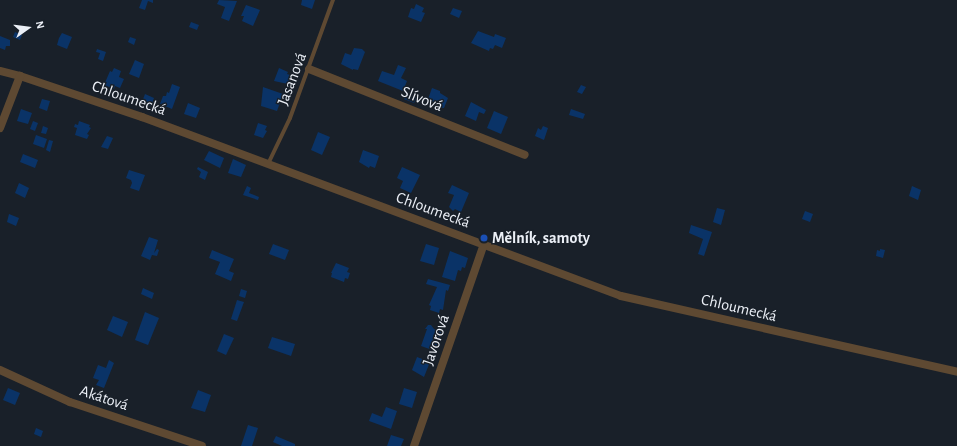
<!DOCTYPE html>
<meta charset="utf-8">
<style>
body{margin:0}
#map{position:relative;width:957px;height:446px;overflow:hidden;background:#192029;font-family:"Alegreya Sans",sans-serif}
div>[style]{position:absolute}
.building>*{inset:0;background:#0a3367}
.lane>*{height:4px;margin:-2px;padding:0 2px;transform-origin:2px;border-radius:2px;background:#5e4932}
.street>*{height:8px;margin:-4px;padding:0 4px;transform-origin:4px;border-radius:4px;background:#5e4932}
.dots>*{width:11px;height:11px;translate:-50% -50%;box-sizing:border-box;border:2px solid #192029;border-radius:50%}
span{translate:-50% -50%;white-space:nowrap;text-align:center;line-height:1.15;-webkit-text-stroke:3px #192029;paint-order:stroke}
.street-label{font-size:16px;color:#ebeff6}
.poi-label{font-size:16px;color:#ebeff6;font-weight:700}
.left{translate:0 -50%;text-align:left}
.north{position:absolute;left:8px;top:8px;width:40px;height:40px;-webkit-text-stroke:3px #192029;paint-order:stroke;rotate:76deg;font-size:11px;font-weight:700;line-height:16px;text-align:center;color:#ebeff6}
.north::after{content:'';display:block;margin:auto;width:14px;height:18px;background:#ebeff6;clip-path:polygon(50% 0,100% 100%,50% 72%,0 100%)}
</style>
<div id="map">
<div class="building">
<i style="clip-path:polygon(142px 0,153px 0,153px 3px,148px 1px,145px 10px,139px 8px)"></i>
<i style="clip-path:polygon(219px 0,237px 1px,229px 21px,221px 18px,225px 7px,217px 4px)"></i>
<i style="clip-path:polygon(302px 0,315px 0,312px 9px,301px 5px)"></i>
<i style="clip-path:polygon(416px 4px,424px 8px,422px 12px,425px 13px,421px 22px,408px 17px,411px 8px,414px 9px)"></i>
<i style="clip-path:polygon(246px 5px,260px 10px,253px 26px,242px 21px,244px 16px,241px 16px)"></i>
<i style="clip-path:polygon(453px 8px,462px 11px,459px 18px,450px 14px)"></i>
<i style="clip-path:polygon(191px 22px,199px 25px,197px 30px,189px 27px)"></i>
<i style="clip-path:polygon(478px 31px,494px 37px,495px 34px,506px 38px,502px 48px,495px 45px,493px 49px,490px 48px,489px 51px,471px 43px)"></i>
<i style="clip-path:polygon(15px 32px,22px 35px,20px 40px,13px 37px)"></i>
<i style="clip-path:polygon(62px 33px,72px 37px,67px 49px,57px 45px,59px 38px)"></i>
<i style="clip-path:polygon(0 36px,10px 40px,10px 46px,6px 46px,5px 50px,0 48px)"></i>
<i style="clip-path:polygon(130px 37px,136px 39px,134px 45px,128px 42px)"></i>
<i style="clip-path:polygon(354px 48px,362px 49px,365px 52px,358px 70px,353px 69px,353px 70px,341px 64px,345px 53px,351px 55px)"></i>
<i style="clip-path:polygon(97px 49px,106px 52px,103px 61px,98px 59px,100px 53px,96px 52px)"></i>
<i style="clip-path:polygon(135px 60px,144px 64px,139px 78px,129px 74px)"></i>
<i style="clip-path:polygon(398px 65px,406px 68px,401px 78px,407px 81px,403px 91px,378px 81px,382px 71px,394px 75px)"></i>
<i style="clip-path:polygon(114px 68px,121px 71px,119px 77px,124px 79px,120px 88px,115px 86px,114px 89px,104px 85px,110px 71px,112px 72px)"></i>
<i style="clip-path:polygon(279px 68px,288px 72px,287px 74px,290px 75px,290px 78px,288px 84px,274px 81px)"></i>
<i style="clip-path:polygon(172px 84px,180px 87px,172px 109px,160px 104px,163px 96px,166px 96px,167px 92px,169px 93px)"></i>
<i style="clip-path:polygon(581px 85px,586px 87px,582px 94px,577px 92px)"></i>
<i style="clip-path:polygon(263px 87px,283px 94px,277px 111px,261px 106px)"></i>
<i style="clip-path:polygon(432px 88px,440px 91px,440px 93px,448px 98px,444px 108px,435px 107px,427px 102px)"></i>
<i style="clip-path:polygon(407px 92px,417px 97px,414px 103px,404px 99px)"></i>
<i style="clip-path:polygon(145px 94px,154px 98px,151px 106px,142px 102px)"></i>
<i style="clip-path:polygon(42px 99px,50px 101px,47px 111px,39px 108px)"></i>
<i style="clip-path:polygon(471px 102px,486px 110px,484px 114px,479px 112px,476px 121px,465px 116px)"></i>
<i style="clip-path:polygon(188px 103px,200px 108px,196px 118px,184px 114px)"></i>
<i style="clip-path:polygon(21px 109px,32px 113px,28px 124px,17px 121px)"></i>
<i style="clip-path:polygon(571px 109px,585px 114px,583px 119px,569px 115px)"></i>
<i style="clip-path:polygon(494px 111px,508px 117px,501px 134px,487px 128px)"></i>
<i style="clip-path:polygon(33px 121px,38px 123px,35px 131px,30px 129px)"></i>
<i style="clip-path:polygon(79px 121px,90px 125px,89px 127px,91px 128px,87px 134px,89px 135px,87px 139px,75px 135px,77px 128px,74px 127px,75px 124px,78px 125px)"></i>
<i style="clip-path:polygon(258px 123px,267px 126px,265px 130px,267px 131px,263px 138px,254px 135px)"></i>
<i style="clip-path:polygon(43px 126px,48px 128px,46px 134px,41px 133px)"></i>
<i style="clip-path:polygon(543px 126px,548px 128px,544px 140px,535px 136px,538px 128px,541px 130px)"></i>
<i style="clip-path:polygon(318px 132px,330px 137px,322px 155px,311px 150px)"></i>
<i style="clip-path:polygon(36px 135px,47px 139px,44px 148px,33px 144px)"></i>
<i style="clip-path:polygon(107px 136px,113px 138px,108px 149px,101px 147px)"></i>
<i style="clip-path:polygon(49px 140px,53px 141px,50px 152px,46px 150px)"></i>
<i style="clip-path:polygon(363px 150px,379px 156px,375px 168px,370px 166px,369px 168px,359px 162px)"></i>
<i style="clip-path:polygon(209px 151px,224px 158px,220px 168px,204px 160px)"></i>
<i style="clip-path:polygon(23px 154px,38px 160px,35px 168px,20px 162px)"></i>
<i style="clip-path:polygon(233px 159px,246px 165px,241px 177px,228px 173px)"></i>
<i style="clip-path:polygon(198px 167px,208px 172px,205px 180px,199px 177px,201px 172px,197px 169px)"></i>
<i style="clip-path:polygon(402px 167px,420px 175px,411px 193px,400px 188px,403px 181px,397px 178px)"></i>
<i style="clip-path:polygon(129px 170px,145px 175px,139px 191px,130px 188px,132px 183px,131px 180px,126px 178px)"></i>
<i style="clip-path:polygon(19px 183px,29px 188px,25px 198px,15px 193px)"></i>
<i style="clip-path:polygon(452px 185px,469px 193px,461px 212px,455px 209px,453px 211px,449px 207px,454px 195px,448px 193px)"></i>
<i style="clip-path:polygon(247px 186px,251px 188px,249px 193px,259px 197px,258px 200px,243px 195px)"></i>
<i style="clip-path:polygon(912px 186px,921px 190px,918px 200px,909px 196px)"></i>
<i style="clip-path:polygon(717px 208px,725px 210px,721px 225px,713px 222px)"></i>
<i style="clip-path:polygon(805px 211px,813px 214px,810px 222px,802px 219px)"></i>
<i style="clip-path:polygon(9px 214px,19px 218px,16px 226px,7px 222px)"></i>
<i style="clip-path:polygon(691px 225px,712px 232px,704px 256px,698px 254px,703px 239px,689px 233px)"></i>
<i style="clip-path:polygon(149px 237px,158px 240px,154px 253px,157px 249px,159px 250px,157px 256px,152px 255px,150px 260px,141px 256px)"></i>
<i style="clip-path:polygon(273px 244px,289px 250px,285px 260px,269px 254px)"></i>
<i style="clip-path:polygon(426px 244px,439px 248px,434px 265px,420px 261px)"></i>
<i style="clip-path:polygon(880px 249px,885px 250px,883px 258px,876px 256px,877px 250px,880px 251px)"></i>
<i style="clip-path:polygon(212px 250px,234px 259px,229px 271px,234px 273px,231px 281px,215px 274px,220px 262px,209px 258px)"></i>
<i style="clip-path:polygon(450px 251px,468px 258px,465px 268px,462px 267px,461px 271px,458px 270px,455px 281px,442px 277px)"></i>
<i style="clip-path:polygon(336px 263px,349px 268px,347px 272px,350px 273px,348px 279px,345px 278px,344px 282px,331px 277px,332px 273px,331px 273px)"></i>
<i style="clip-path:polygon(428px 279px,450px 285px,448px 291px,446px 290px,443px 310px,440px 309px,439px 313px,430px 310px,431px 306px,429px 305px,437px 287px,426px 284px)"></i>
<i style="clip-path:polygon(143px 288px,154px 293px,152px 299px,141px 294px)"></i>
<i style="clip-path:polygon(241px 289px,247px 291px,245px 298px,239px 296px)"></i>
<i style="clip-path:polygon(237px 300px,244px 302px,237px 321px,231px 319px)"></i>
<i style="clip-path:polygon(145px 312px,159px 318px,148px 345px,135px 340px)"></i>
<i style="clip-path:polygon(113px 316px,128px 322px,122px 337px,107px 330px)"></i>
<i style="clip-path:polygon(428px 325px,431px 325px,434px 329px,441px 332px,435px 351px,421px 346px,427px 329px,425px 329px)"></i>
<i style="clip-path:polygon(224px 334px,234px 338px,226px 355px,217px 351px)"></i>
<i style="clip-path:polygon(272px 337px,295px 344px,291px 356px,268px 348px)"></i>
<i style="clip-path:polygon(417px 357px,430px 362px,424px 377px,412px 370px)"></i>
<i style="clip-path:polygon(109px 360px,114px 363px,104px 388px,96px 385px,99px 380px,93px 378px,98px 365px,106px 368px)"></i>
<i style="clip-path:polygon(8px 388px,20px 393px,15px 405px,3px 400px)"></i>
<i style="clip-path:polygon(404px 388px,417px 392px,412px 408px,399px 404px)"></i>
<i style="clip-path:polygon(198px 390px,211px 395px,205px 412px,191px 408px)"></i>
<i style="clip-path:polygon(386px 407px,397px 411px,391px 429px,369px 421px,372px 413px,382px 417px)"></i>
<i style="clip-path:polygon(248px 425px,258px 428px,252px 446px,241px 446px)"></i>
<i style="clip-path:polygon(36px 428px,43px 431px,41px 437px,34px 434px)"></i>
<i style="clip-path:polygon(391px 435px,404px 439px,401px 446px,387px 446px)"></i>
<i style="clip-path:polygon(276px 436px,295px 444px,295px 446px,282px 446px,273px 442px)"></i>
</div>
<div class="lane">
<i style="left:268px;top:164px;width:51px;rotate:-64.4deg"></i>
<i style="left:290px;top:118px;width:126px;rotate:-70deg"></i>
</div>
<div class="street">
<i style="left:309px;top:69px;width:232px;rotate:21.7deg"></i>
<i style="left:0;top:71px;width:21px;rotate:14deg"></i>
<i style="left:20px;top:76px;width:129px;rotate:18.6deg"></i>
<i style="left:142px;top:117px;width:511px;rotate:20.49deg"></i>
<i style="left:621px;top:296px;width:344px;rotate:12.7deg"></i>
<i style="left:0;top:128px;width:56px;rotate:-69deg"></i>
<i style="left:0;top:370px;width:77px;rotate:24.6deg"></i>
<i style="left:70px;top:402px;width:139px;rotate:18.4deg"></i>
<i style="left:414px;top:446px;width:214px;rotate:-70.9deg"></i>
</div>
<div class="dots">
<i style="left:484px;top:238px;background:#1a4fb4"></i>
</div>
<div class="street-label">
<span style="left:292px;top:79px;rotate:-69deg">Jasanová</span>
<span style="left:129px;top:98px;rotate:19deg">Chloumecká</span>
<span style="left:422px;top:99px;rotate:22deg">Slívová</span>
<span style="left:433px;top:210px;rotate:20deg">Chloumecká</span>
<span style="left:739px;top:308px;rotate:13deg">Chloumecká</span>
<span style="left:436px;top:340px;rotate:-71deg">Javorová</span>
<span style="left:104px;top:398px;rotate:18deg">Akátová</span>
</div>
<div class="poi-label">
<span class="left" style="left:492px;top:238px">Mělník, samoty</span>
</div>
<div class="north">N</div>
</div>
